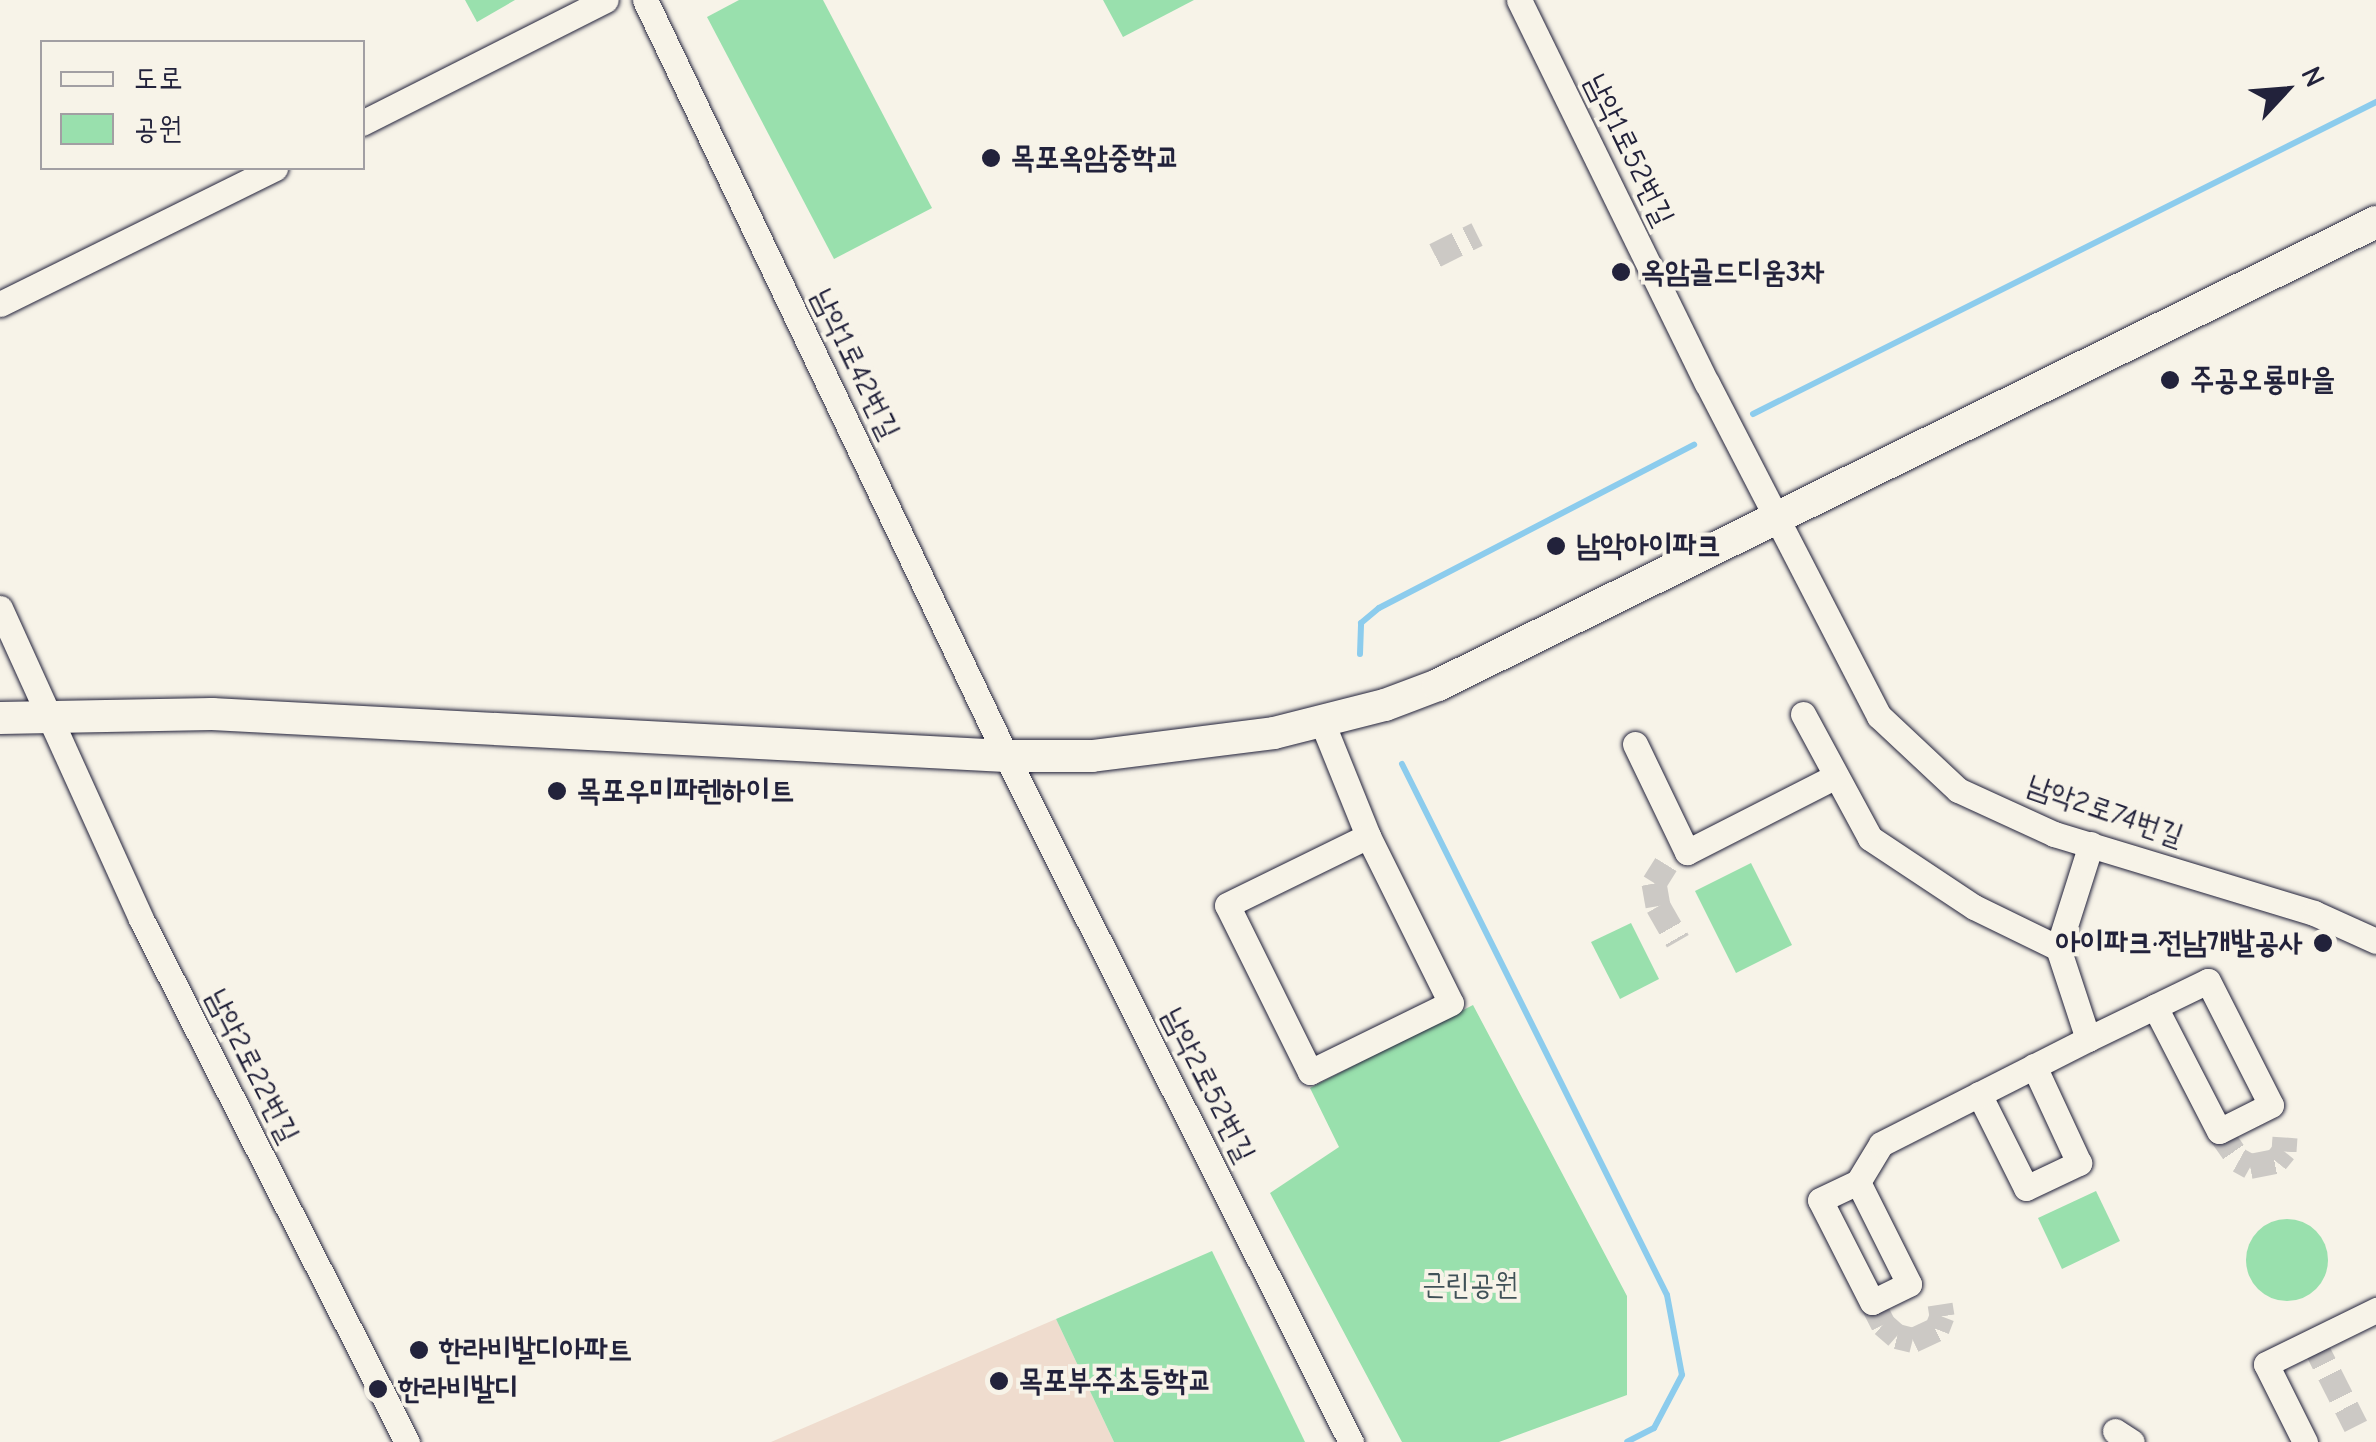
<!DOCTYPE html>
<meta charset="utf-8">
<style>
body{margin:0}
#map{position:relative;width:2376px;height:1442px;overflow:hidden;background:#f7f3e8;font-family:"Comic Neue","Poor Story",sans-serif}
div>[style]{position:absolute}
.built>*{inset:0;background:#efdcce}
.green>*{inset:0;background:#99e0ad}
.round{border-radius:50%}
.stream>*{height:6px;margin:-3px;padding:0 3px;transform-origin:3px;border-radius:3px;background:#8ccced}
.minor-tunnel>*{height:25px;margin-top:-12.5px;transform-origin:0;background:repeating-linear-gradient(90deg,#ccc9c5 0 25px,transparent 0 37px)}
.roads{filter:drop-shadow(0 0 2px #22223b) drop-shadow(0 0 2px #22223b)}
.minor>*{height:25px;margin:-12.5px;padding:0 12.5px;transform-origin:12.5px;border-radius:12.5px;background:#f7f3e8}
.tertiary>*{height:32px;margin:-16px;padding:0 16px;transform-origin:16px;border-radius:16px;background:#f7f3e8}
.dots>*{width:28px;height:28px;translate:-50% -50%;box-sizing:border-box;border:5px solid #f7f3e8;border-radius:50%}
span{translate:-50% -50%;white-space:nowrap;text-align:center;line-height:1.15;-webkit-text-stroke:8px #f7f3e8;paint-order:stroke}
.street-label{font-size:30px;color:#22223b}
.poi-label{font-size:30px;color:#22223b;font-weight:700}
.left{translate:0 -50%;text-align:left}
.right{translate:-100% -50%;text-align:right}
.park-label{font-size:30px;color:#405258}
.legend{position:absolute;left:40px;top:40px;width:325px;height:130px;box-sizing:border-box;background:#f7f3e8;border:2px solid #a29fa3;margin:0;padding:12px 18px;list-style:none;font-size:30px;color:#22223b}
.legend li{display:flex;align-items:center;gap:20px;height:50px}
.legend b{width:50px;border:2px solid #a29fa3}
.north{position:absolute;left:2236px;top:40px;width:100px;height:100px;-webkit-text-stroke:8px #f7f3e8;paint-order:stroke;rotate:64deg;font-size:28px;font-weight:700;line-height:40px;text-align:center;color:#22223b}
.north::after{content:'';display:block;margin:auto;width:35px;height:45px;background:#22223b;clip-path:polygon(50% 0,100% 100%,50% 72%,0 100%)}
</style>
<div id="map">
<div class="built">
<i style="clip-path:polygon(1056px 1319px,1114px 1442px,771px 1442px)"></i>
</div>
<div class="green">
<i style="clip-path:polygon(465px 0,515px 0,477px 22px)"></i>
<i style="clip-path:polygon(739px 0,823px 0,932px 208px,834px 259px,707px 17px)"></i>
<i style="clip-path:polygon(1103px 0,1194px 0,1123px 37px)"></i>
<i style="clip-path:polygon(1751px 863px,1792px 945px,1736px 973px,1695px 891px)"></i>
<i style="clip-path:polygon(1631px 923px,1659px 979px,1620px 999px,1591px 942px)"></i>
<i style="clip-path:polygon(1473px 1005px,1627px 1296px,1627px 1395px,1499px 1442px,1402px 1442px,1270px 1193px,1339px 1147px,1310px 1088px)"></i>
<i style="clip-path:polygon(2096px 1191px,2120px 1241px,2062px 1269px,2038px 1218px)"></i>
<i class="round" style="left:2246px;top:1219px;width:82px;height:82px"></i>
<i style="clip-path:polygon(1212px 1251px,1305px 1442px,1114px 1442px,1056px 1319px)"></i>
</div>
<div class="stream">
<i style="left:1753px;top:414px;width:697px;rotate:-26.6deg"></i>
<i style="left:1360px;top:654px;width:31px;rotate:-88deg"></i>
<i style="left:1361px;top:623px;width:23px;rotate:-40deg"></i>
<i style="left:1379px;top:608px;width:355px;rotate:-27.4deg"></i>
<i style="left:1402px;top:764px;width:593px;rotate:63.48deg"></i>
<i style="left:1667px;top:1295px;width:81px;rotate:79.4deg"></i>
<i style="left:1682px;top:1375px;width:60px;rotate:117.8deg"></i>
<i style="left:1654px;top:1428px;width:30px;rotate:153deg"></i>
</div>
<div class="minor-tunnel">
<i style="left:1435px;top:255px;width:47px;rotate:-26.6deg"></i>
<i style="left:1666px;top:864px;width:22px;rotate:122deg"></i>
<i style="left:1654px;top:883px;width:23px;rotate:80deg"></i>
<i style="left:1658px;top:906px;width:40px;rotate:60.3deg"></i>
<i style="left:2219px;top:1131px;width:35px;rotate:55deg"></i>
<i style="left:2239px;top:1160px;width:13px;rotate:29deg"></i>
<i style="left:2250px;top:1166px;width:26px;rotate:-11deg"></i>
<i style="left:2276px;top:1161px;width:13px;rotate:-51deg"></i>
<i style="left:2284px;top:1151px;width:14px;rotate:-86deg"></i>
<i style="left:1872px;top:1302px;width:25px;rotate:63deg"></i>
<i style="left:1883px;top:1324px;width:18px;rotate:41deg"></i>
<i style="left:1897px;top:1336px;width:16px;rotate:14deg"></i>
<i style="left:1913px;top:1340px;width:26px;rotate:-25deg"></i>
<i style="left:1937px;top:1329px;width:14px;rotate:-69deg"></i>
<i style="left:1942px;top:1316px;width:12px;rotate:-99deg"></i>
<i style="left:2313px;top:1341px;width:95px;rotate:63.2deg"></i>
</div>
<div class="roads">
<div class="minor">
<i style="left:645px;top:0;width:838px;rotate:64.47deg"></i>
<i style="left:1006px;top:756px;width:768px;rotate:63.3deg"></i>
<i style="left:1519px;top:0;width:427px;rotate:63.9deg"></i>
<i style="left:1707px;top:383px;width:375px;rotate:62.7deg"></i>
<i style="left:1879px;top:716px;width:108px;rotate:43.1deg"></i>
<i style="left:1958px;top:790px;width:106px;rotate:24.6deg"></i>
<i style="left:2054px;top:834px;width:272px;rotate:16.9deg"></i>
<i style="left:2314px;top:913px;width:68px;rotate:24.3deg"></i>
<i style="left:362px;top:123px;width:273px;rotate:-26.8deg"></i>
<i style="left:0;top:304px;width:307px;rotate:-26.3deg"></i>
<i style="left:0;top:608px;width:341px;rotate:65.6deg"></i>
<i style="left:141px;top:919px;width:587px;rotate:63.04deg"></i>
<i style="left:1803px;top:714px;width:141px;rotate:61.6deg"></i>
<i style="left:1870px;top:838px;width:125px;rotate:33.6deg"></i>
<i style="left:1974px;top:907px;width:93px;rotate:26deg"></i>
<i style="left:1322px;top:722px;width:123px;rotate:68deg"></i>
<i style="left:1368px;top:836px;width:186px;rotate:63.6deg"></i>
<i style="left:1451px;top:1003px;width:157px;rotate:153.9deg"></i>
<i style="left:1310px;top:1072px;width:186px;rotate:-116.4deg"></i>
<i style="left:1227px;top:905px;width:157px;rotate:-26.1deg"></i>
<i style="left:1635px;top:744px;width:120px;rotate:64.3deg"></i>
<i style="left:1687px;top:852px;width:167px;rotate:-27deg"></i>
<i style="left:2088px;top:1039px;width:133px;rotate:-25.8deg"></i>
<i style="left:2208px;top:981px;width:139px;rotate:63.1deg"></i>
<i style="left:2271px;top:1105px;width:58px;rotate:153.4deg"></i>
<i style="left:2219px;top:1131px;width:140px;rotate:-117.3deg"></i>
<i style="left:1979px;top:1094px;width:105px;rotate:63.4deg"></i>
<i style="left:2026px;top:1188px;width:59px;rotate:-25.3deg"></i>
<i style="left:2079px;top:1163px;width:107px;rotate:-114.9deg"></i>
<i style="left:1858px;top:1182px;width:114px;rotate:63.4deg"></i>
<i style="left:1909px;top:1284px;width:41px;rotate:154.1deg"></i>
<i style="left:1872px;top:1302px;width:114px;rotate:-117deg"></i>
<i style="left:1820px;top:1200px;width:42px;rotate:-25.3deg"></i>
<i style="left:1858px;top:1182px;width:44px;rotate:-58.8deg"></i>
<i style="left:1881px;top:1144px;width:232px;rotate:-26.9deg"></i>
<i style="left:2088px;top:1039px;width:96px;rotate:-108.2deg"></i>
<i style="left:2058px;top:948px;width:109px;rotate:-72.4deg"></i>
<i style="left:2115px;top:1431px;width:20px;rotate:33deg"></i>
<i style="left:2305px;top:1442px;width:87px;rotate:-116.6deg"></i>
<i style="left:2266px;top:1364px;width:123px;rotate:-26.1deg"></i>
</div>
<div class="tertiary">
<i style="left:0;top:718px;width:212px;rotate:-1.1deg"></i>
<i style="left:212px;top:714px;width:795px;rotate:3.03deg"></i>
<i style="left:1006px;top:756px;width:86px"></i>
<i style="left:1092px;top:756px;width:183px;rotate:-7.2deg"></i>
<i style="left:1274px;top:733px;width:114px;rotate:-14.2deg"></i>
<i style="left:1385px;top:705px;width:57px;rotate:-20.7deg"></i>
<i style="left:1438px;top:685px;width:1046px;rotate:-26.27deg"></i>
</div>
</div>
<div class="dots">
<i style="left:991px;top:158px;background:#22223b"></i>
<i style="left:1621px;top:272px;background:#22223b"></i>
<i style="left:2170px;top:380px;background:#22223b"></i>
<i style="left:1556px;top:546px;background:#22223b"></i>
<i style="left:557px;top:791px;background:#22223b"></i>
<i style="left:2323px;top:943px;background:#22223b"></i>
<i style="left:419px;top:1350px;background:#22223b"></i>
<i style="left:999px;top:1381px;background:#22223b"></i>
<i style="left:378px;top:1389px;background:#22223b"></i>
</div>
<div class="street-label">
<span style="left:1629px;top:150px;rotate:64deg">남악1로52번길</span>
<span style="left:855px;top:364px;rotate:64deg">남악1로42번길</span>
<span style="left:2105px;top:811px;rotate:19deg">남악2로74번길</span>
<span style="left:252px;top:1066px;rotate:63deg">남악2로22번길</span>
<span style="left:1208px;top:1085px;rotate:63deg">남악2로52번길</span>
</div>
<div class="poi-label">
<span class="left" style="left:1011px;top:158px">목포옥암중학교</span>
<span class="left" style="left:1641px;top:272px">옥암골드디움3차</span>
<span class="left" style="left:2190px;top:380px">주공오룡마을</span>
<span class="left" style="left:1576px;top:546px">남악아이파크</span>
<span class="left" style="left:577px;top:791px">목포우미파렌하이트</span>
<span class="right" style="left:2303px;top:943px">아이파크·전남개발공사</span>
<span class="left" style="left:439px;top:1350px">한라비발디아파트</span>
<span class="left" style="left:1019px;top:1381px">목포부주초등학교</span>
<span class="left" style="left:398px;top:1389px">한라비발디</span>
</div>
<div class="park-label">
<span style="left:1470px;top:1285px">근린공원</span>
</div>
<ul class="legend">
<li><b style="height:12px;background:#f7f3e8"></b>도로</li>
<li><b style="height:28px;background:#99e0ad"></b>공원</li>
</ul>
<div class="north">N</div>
</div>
